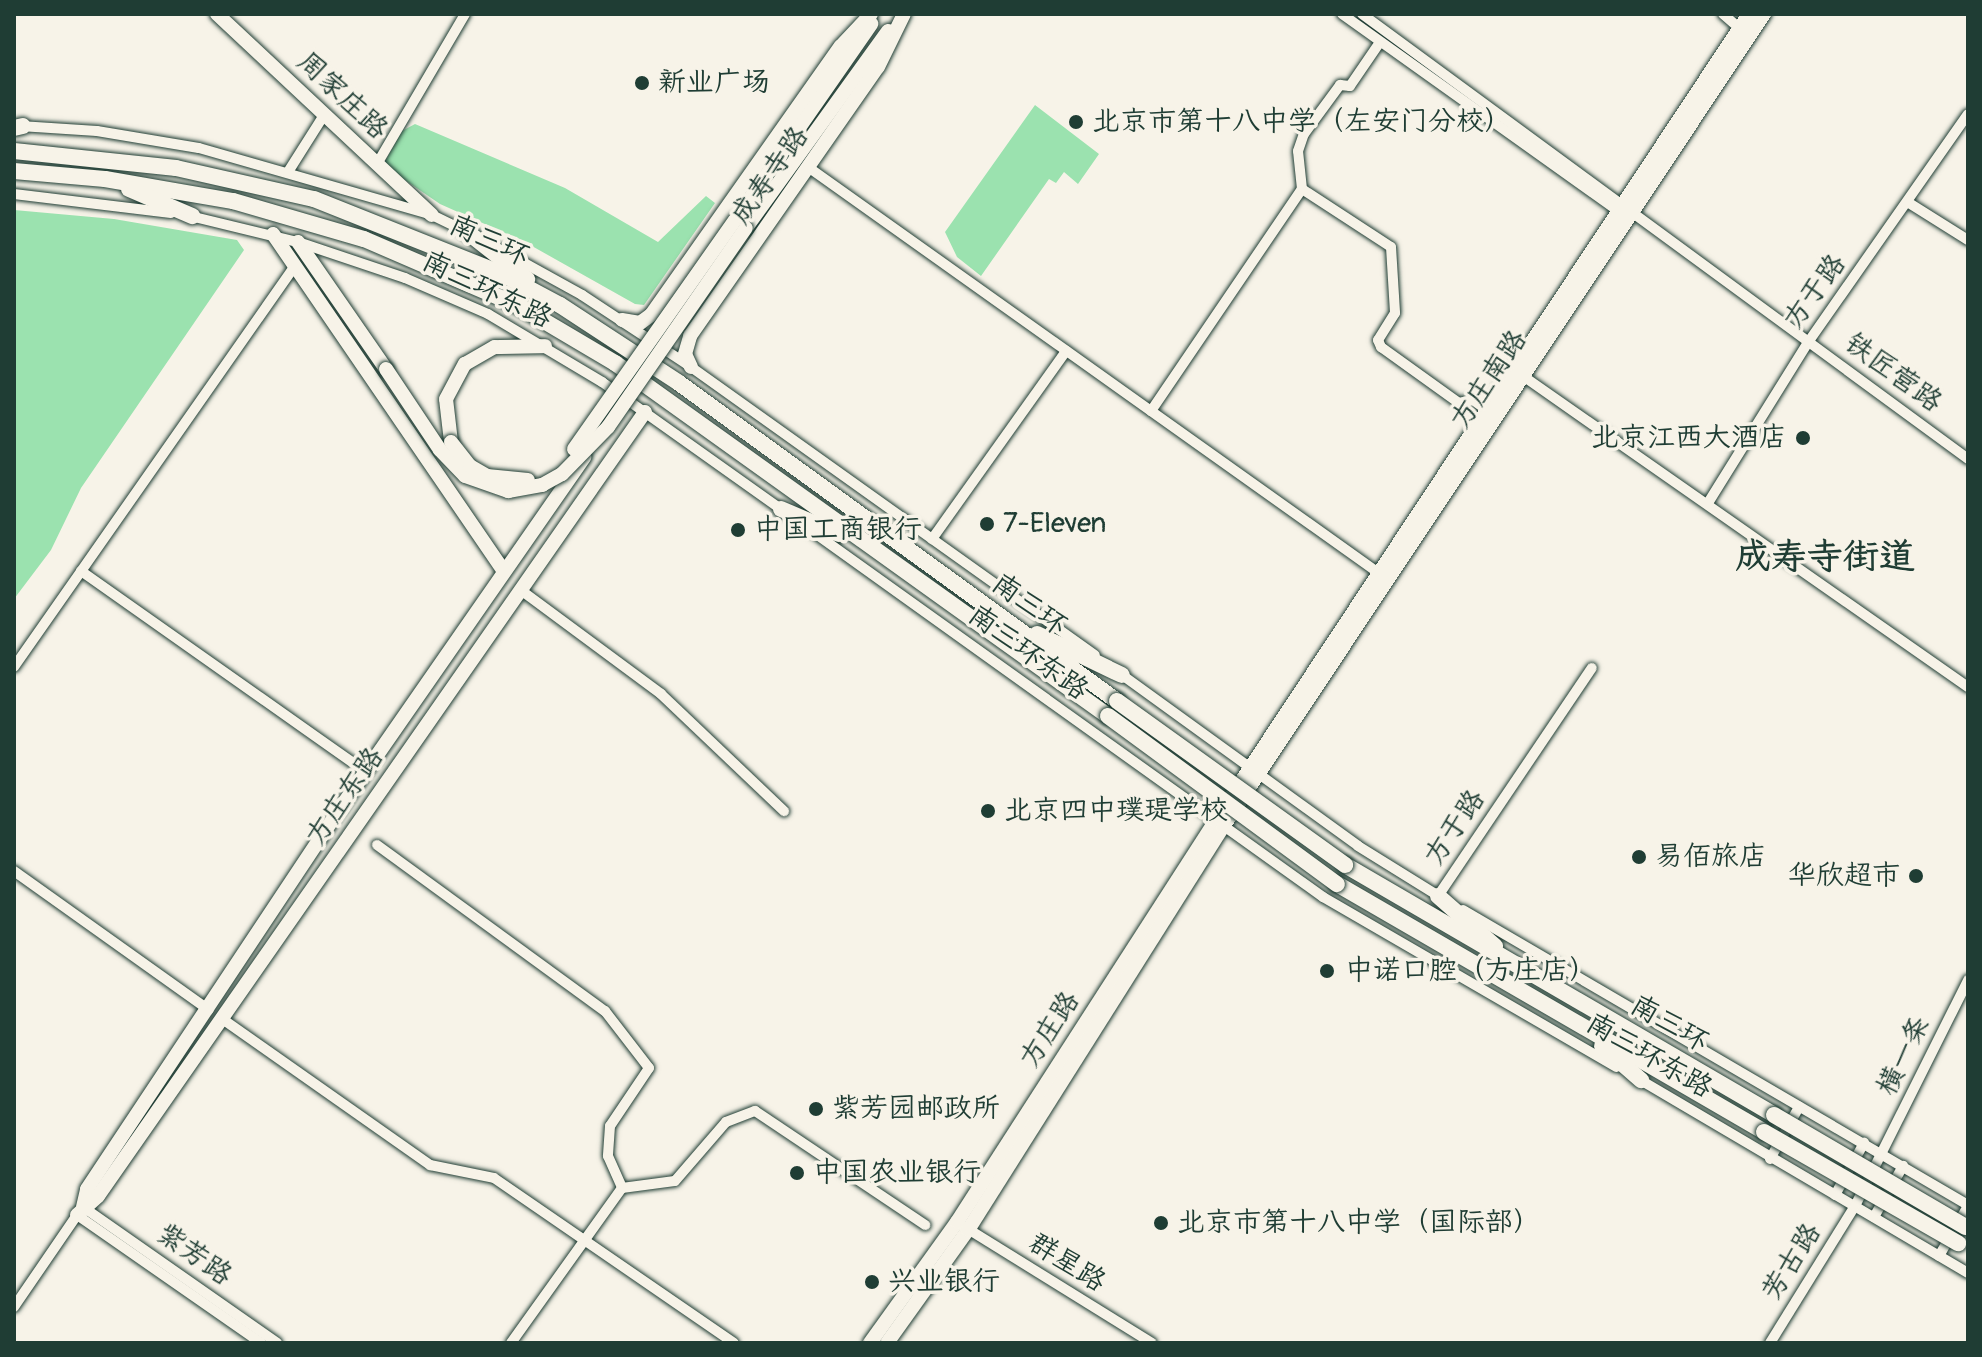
<!DOCTYPE html>
<meta charset="utf-8">
<style>
body{margin:0}
#map{position:relative;width:1982px;height:1357px;overflow:hidden;background:#f7f3e8;font-family:Pangolin,"LXGW WenKai TC",sans-serif}
div>[style]{position:absolute}
.green>*{inset:0;background:#9be2af}
.roads{filter:drop-shadow(0 0 2px #1f3d34) drop-shadow(0 0 2px #1f3d34)}
.minor>*{height:10px;margin:-5px;padding:0 5px;transform-origin:5px;border-radius:5px;background:#f7f3e8}
.major>*{height:14px;margin:-7px;padding:0 7px;transform-origin:7px;border-radius:7px;background:#f7f3e8}
.highway>*{height:16px;margin:-8px;padding:0 8px;transform-origin:8px;border-radius:8px;background:#f7f3e8}
.bridges{filter:drop-shadow(0 0 2px #1f3d34) drop-shadow(0 0 2px #1f3d34)}
.major-bridge>*{height:14px;margin:-7px;padding:0 7px;transform-origin:7px;border-radius:7px;background:#f7f3e8}
.highway-bridge>*{height:16px;margin:-8px;padding:0 8px;transform-origin:8px;border-radius:8px;background:#f7f3e8}
.dots>*{width:22px;height:22px;translate:-50% -50%;box-sizing:border-box;border:4px solid #f7f3e8;border-radius:50%}
span{translate:-50% -50%;white-space:nowrap;text-align:center;line-height:1.15;-webkit-text-stroke:7px #f7f3e8;paint-order:stroke}
.poi-label{font-size:28px;color:#1f3d34}
.left{translate:0 -50%;text-align:left}
.right{translate:-100% -50%;text-align:right}
.street-label{font-size:28px;color:#1f3d34}
.district-label{font-size:36px;color:#1f3d34;font-weight:700}
.frame{position:absolute;inset:0;border:16px solid #1f3d34;pointer-events:none}
</style>
<div id="map">
<div class="green">
<i style="clip-path:polygon(1035px 105px,1099px 154px,1078px 184px,1064px 172px,1056px 183px,1049px 179px,981px 276px,957px 257px,945px 232px)"></i>
<i style="clip-path:polygon(415px 124px,565px 188px,658px 242px,706px 196px,715px 203px,644px 305px,635px 304px,523px 241px,440px 204px,383px 165px,402px 131px)"></i>
<i style="clip-path:polygon(14px 210px,114px 219px,237px 240px,244px 250px,81px 488px,51px 550px,14px 599px)"></i>
</div>
<div class="roads">
<div class="minor">
<i style="left:1342px;top:14px;width:344px;rotate:35.5deg"></i>
<i style="left:1362px;top:14px;width:752px;rotate:36.29deg"></i>
<i style="left:1723px;top:14px;width:23px;rotate:41deg"></i>
<i style="left:20px;top:126px;width:77px;rotate:3.7deg"></i>
<i style="left:97px;top:131px;width:103px;rotate:9.5deg"></i>
<i style="left:199px;top:148px;width:242px;rotate:16deg"></i>
<i style="left:432px;top:215px;width:41px;rotate:25.9deg"></i>
<i style="left:377px;top:164px;width:174px;rotate:-59.6deg"></i>
<i style="left:808px;top:167px;width:702px;rotate:35.43deg"></i>
<i style="left:288px;top:172px;width:67px;rotate:-57.7deg"></i>
<i style="left:1302px;top:189px;width:106px;rotate:33.1deg"></i>
<i style="left:1391px;top:247px;width:66px;rotate:86.5deg"></i>
<i style="left:1395px;top:313px;width:32px;rotate:122deg"></i>
<i style="left:1378px;top:340px;width:8px;rotate:67deg"></i>
<i style="left:1381px;top:347px;width:96px;rotate:35.7deg"></i>
<i style="left:1459px;top:403px;width:14px;rotate:-12deg"></i>
<i style="left:1473px;top:400px;width:17px;rotate:36deg"></i>
<i style="left:14px;top:194px;width:158px;rotate:6.9deg"></i>
<i style="left:1909px;top:203px;width:70px;rotate:32.1deg"></i>
<i style="left:186px;top:215px;width:115px;rotate:13.6deg"></i>
<i style="left:298px;top:242px;width:113px;rotate:18.6deg"></i>
<i style="left:405px;top:278px;width:90px;rotate:23.4deg"></i>
<i style="left:488px;top:314px;width:133px;rotate:30.8deg"></i>
<i style="left:602px;top:382px;width:224px;rotate:35.4deg"></i>
<i style="left:497px;top:248px;width:97px;rotate:28.9deg"></i>
<i style="left:582px;top:295px;width:131px;rotate:33.4deg"></i>
<i style="left:691px;top:367px;width:496px;rotate:35.5deg"></i>
<i style="left:1523px;top:376px;width:543px;rotate:34.95deg"></i>
<i style="left:1151px;top:411px;width:268px;rotate:-55.8deg"></i>
<i style="left:1302px;top:189px;width:38px;rotate:-96deg"></i>
<i style="left:1298px;top:151px;width:18px;rotate:-71deg"></i>
<i style="left:1304px;top:134px;width:61px;rotate:-53.7deg"></i>
<i style="left:1340px;top:85px;width:10px;rotate:6deg"></i>
<i style="left:1350px;top:86px;width:53px;rotate:-55.7deg"></i>
<i style="left:1708px;top:503px;width:191px;rotate:-58.1deg"></i>
<i style="left:1809px;top:341px;width:277px;rotate:-55deg"></i>
<i style="left:802px;top:524px;width:641px;rotate:35.6deg"></i>
<i style="left:1323px;top:897px;width:339px;rotate:30.1deg"></i>
<i style="left:932px;top:539px;width:231px;rotate:-54.5deg"></i>
<i style="left:81px;top:571px;width:349px;rotate:35.2deg"></i>
<i style="left:522px;top:591px;width:173px;rotate:36.5deg"></i>
<i style="left:661px;top:694px;width:170px;rotate:43.6deg"></i>
<i style="left:14px;top:667px;width:490px;rotate:-55deg"></i>
<i style="left:1118px;top:672px;width:296px;rotate:35.9deg"></i>
<i style="left:1358px;top:846px;width:99px;rotate:31.8deg"></i>
<i style="left:377px;top:845px;width:282px;rotate:36.1deg"></i>
<i style="left:605px;top:1011px;width:72px;rotate:52.3deg"></i>
<i style="left:649px;top:1068px;width:70px;rotate:123.9deg"></i>
<i style="left:610px;top:1126px;width:30px;rotate:94deg"></i>
<i style="left:608px;top:1156px;width:35px;rotate:66deg"></i>
<i style="left:14px;top:871px;width:239px;rotate:35.5deg"></i>
<i style="left:1438px;top:896px;width:275px;rotate:-56deg"></i>
<i style="left:1463px;top:910px;width:585px;rotate:30.29deg"></i>
<i style="left:221px;top:1018px;width:256px;rotate:35.1deg"></i>
<i style="left:430px;top:1165px;width:65px;rotate:11.5deg"></i>
<i style="left:494px;top:1178px;width:291px;rotate:34.5deg"></i>
<i style="left:1637px;top:1078px;width:384px;rotate:30.5deg"></i>
<i style="left:1770px;top:1159px;width:60px;rotate:-60.9deg"></i>
<i style="left:1835px;top:1195px;width:60px;rotate:-60.9deg"></i>
<i style="left:83px;top:1207px;width:237px;rotate:35deg"></i>
<i style="left:1874px;top:1217px;width:59px;rotate:-60.4deg"></i>
<i style="left:963px;top:1226px;width:222px;rotate:31.8deg"></i>
<i style="left:1939px;top:1256px;width:58px;rotate:-59.9deg"></i>
<i style="left:14px;top:1307px;width:112px;rotate:-55.6deg"></i>
<i style="left:77px;top:1215px;width:224px;rotate:34.8deg"></i>
<i style="left:511px;top:1343px;width:191px;rotate:-54.4deg"></i>
<i style="left:622px;top:1188px;width:53px;rotate:-7.5deg"></i>
<i style="left:675px;top:1181px;width:78px;rotate:-49.2deg"></i>
<i style="left:726px;top:1122px;width:31px;rotate:-21deg"></i>
<i style="left:755px;top:1111px;width:205px;rotate:33.8deg"></i>
<i style="left:1770px;top:1343px;width:161px;rotate:-58.2deg"></i>
<i style="left:1855px;top:1206px;width:253px;rotate:-63.4deg"></i>
</div>
<div class="major">
<i style="left:217px;top:14px;width:294px;rotate:43.1deg"></i>
<i style="left:735px;top:220px;width:239px;rotate:-55.2deg"></i>
<i style="left:746px;top:228px;width:243px;rotate:-54.2deg"></i>
<i style="left:273px;top:234px;width:409px;rotate:55.6deg"></i>
<i style="left:298px;top:242px;width:155px;rotate:55.3deg"></i>
<i style="left:622px;top:320px;width:18px;rotate:9deg"></i>
<i style="left:640px;top:323px;width:14px;rotate:-36deg"></i>
<i style="left:651px;top:315px;width:329px;rotate:-54.8deg"></i>
<i style="left:841px;top:46px;width:44px;rotate:-46.8deg"></i>
<i style="left:691px;top:367px;width:14px;rotate:-115deg"></i>
<i style="left:685px;top:354px;width:19px;rotate:-74deg"></i>
<i style="left:690px;top:336px;width:328px;rotate:-55.1deg"></i>
<i style="left:878px;top:67px;width:59px;rotate:-63.9deg"></i>
<i style="left:451px;top:442px;width:43px;rotate:-96.6deg"></i>
<i style="left:446px;top:399px;width:40px;rotate:-62deg"></i>
<i style="left:465px;top:364px;width:34px;rotate:-30deg"></i>
<i style="left:495px;top:347px;width:50px;rotate:-1.1deg"></i>
<i style="left:83px;top:1207px;width:18px;rotate:-77deg"></i>
<i style="left:87px;top:1189px;width:455px;rotate:-56.4deg"></i>
<i style="left:339px;top:810px;width:430px;rotate:-55.2deg"></i>
<i style="left:77px;top:1215px;width:28px;rotate:-42deg"></i>
<i style="left:98px;top:1196px;width:956px;rotate:-55.1deg"></i>
<i style="left:870px;top:1343px;width:149px;rotate:-54.3deg"></i>
<i style="left:957px;top:1222px;width:477px;rotate:-57.2deg"></i>
<i style="left:1215px;top:821px;width:968px;rotate:-56.51deg"></i>
<i style="left:887px;top:1343px;width:139px;rotate:-54.4deg"></i>
<i style="left:968px;top:1230px;width:477px;rotate:-57.7deg"></i>
<i style="left:1223px;top:827px;width:977px;rotate:-56.36deg"></i>
</div>
<div class="highway">
<i style="left:14px;top:128px;width:9px;rotate:-13deg"></i>
<i style="left:14px;top:151px;width:163px;rotate:6deg"></i>
<i style="left:176px;top:168px;width:141px;rotate:12.7deg"></i>
<i style="left:314px;top:199px;width:200px;rotate:21.7deg"></i>
<i style="left:500px;top:273px;width:68px;rotate:28.1deg"></i>
<i style="left:560px;top:305px;width:142px;rotate:33.2deg"></i>
<i style="left:679px;top:383px;width:541px;rotate:35.98deg"></i>
<i style="left:14px;top:171px;width:91px;rotate:5deg"></i>
<i style="left:105px;top:179px;width:130px;rotate:9.8deg"></i>
<i style="left:233px;top:201px;width:136px;rotate:16.2deg"></i>
<i style="left:364px;top:239px;width:167px;rotate:23.3deg"></i>
<i style="left:517px;top:305px;width:114px;rotate:30.6deg"></i>
<i style="left:615px;top:363px;width:606px;rotate:35.6deg"></i>
<i style="left:129px;top:189px;width:69px;rotate:23.2deg"></i>
<i style="left:466px;top:231px;width:78px;rotate:38.2deg"></i>
<i style="left:781px;top:509px;width:63px;rotate:23.3deg"></i>
<i style="left:1037px;top:634px;width:94px;rotate:25.8deg"></i>
<i style="left:1345px;top:865px;width:497px;rotate:30.2deg"></i>
<i style="left:1337px;top:884px;width:494px;rotate:30.1deg"></i>
<i style="left:1438px;top:896px;width:76px;rotate:41.3deg"></i>
<i style="left:1602px;top:1046px;width:52px;rotate:41.1deg"></i>
</div>
</div>
<div class="bridges">
<div class="major-bridge">
<i style="left:386px;top:369px;width:97px;rotate:56.3deg"></i>
<i style="left:440px;top:450px;width:36px;rotate:46deg"></i>
<i style="left:465px;top:476px;width:46px;rotate:19.2deg"></i>
<i style="left:508px;top:491px;width:35px;rotate:-10deg"></i>
<i style="left:542px;top:485px;width:23px;rotate:-29deg"></i>
<i style="left:562px;top:474px;width:66px;rotate:-45.6deg"></i>
<i style="left:608px;top:427px;width:242px;rotate:-55.3deg"></i>
<i style="left:451px;top:442px;width:31px;rotate:52deg"></i>
<i style="left:470px;top:466px;width:20px;rotate:30deg"></i>
<i style="left:487px;top:476px;width:41px;rotate:5.6deg"></i>
<i style="left:574px;top:449px;width:280px;rotate:-54.9deg"></i>
</div>
<div class="highway-bridge">
<i style="left:1117px;top:701px;width:281px;rotate:35.7deg"></i>
<i style="left:1108px;top:716px;width:284px;rotate:36.3deg"></i>
<i style="left:1774px;top:1115px;width:222px;rotate:30.3deg"></i>
<i style="left:1764px;top:1132px;width:224px;rotate:29.8deg"></i>
</div>
</div>
<div class="dots">
<i style="left:642px;top:83px;background:#1f3d34"></i>
<i style="left:1076px;top:122px;background:#1f3d34"></i>
<i style="left:1803px;top:438px;background:#1f3d34"></i>
<i style="left:987px;top:524px;background:#1f3d34"></i>
<i style="left:738px;top:530px;background:#1f3d34"></i>
<i style="left:988px;top:811px;background:#1f3d34"></i>
<i style="left:1639px;top:857px;background:#1f3d34"></i>
<i style="left:1916px;top:876px;background:#1f3d34"></i>
<i style="left:1327px;top:971px;background:#1f3d34"></i>
<i style="left:816px;top:1109px;background:#1f3d34"></i>
<i style="left:797px;top:1173px;background:#1f3d34"></i>
<i style="left:1161px;top:1223px;background:#1f3d34"></i>
<i style="left:872px;top:1282px;background:#1f3d34"></i>
</div>
<div class="poi-label">
<span class="left" style="left:658px;top:83px">新业广场</span>
<span class="left" style="left:1092px;top:122px">北京市第十八中学（左安门分校）</span>
<span class="right" style="left:1787px;top:438px">北京江西大酒店</span>
<span class="left" style="left:1003px;top:524px">7-Eleven</span>
<span class="left" style="left:754px;top:530px">中国工商银行</span>
<span class="left" style="left:1004px;top:811px">北京四中璞瑅学校</span>
<span class="left" style="left:1655px;top:857px">易佰旅店</span>
<span class="right" style="left:1900px;top:876px">华欣超市</span>
<span class="left" style="left:1345px;top:971px">中诺口腔（方庄店）</span>
<span class="left" style="left:832px;top:1109px">紫芳园邮政所</span>
<span class="left" style="left:813px;top:1173px">中国农业银行</span>
<span class="left" style="left:1177px;top:1223px">北京市第十八中学（国际部）</span>
<span class="left" style="left:888px;top:1282px">兴业银行</span>
</div>
<div class="street-label">
<span style="left:342px;top:96px;rotate:43deg">周家庄路</span>
<span style="left:770px;top:176px;rotate:-55deg">成寿寺路</span>
<span style="left:489px;top:241px;rotate:25deg">南三环</span>
<span style="left:487px;top:290px;rotate:26deg">南三环东路</span>
<span style="left:1815px;top:292px;rotate:-54deg">方于路</span>
<span style="left:1893px;top:373px;rotate:36deg">铁匠营路</span>
<span style="left:1489px;top:380px;rotate:-56deg">方庄南路</span>
<span style="left:1029px;top:605px;rotate:36deg">南三环</span>
<span style="left:1028px;top:653px;rotate:36deg">南三环东路</span>
<span style="left:345px;top:797px;rotate:-55deg">方庄东路</span>
<span style="left:1455px;top:828px;rotate:-56deg">方于路</span>
<span style="left:1669px;top:1024px;rotate:30deg">南三环</span>
<span style="left:1050px;top:1030px;rotate:-57deg">方庄路</span>
<span style="left:1649px;top:1056px;rotate:30deg">南三环东路</span>
<span style="left:1904px;top:1056px;rotate:-64deg">横一条</span>
<span style="left:194px;top:1255px;rotate:35deg">紫芳路</span>
<span style="left:1792px;top:1262px;rotate:-58deg">芳古路</span>
<span style="left:1067px;top:1263px;rotate:32deg">群星路</span>
</div>
<div class="district-label">
<span style="left:1825px;top:557px">成寿寺街道</span>
</div>
<div class="frame"></div>
</div>
